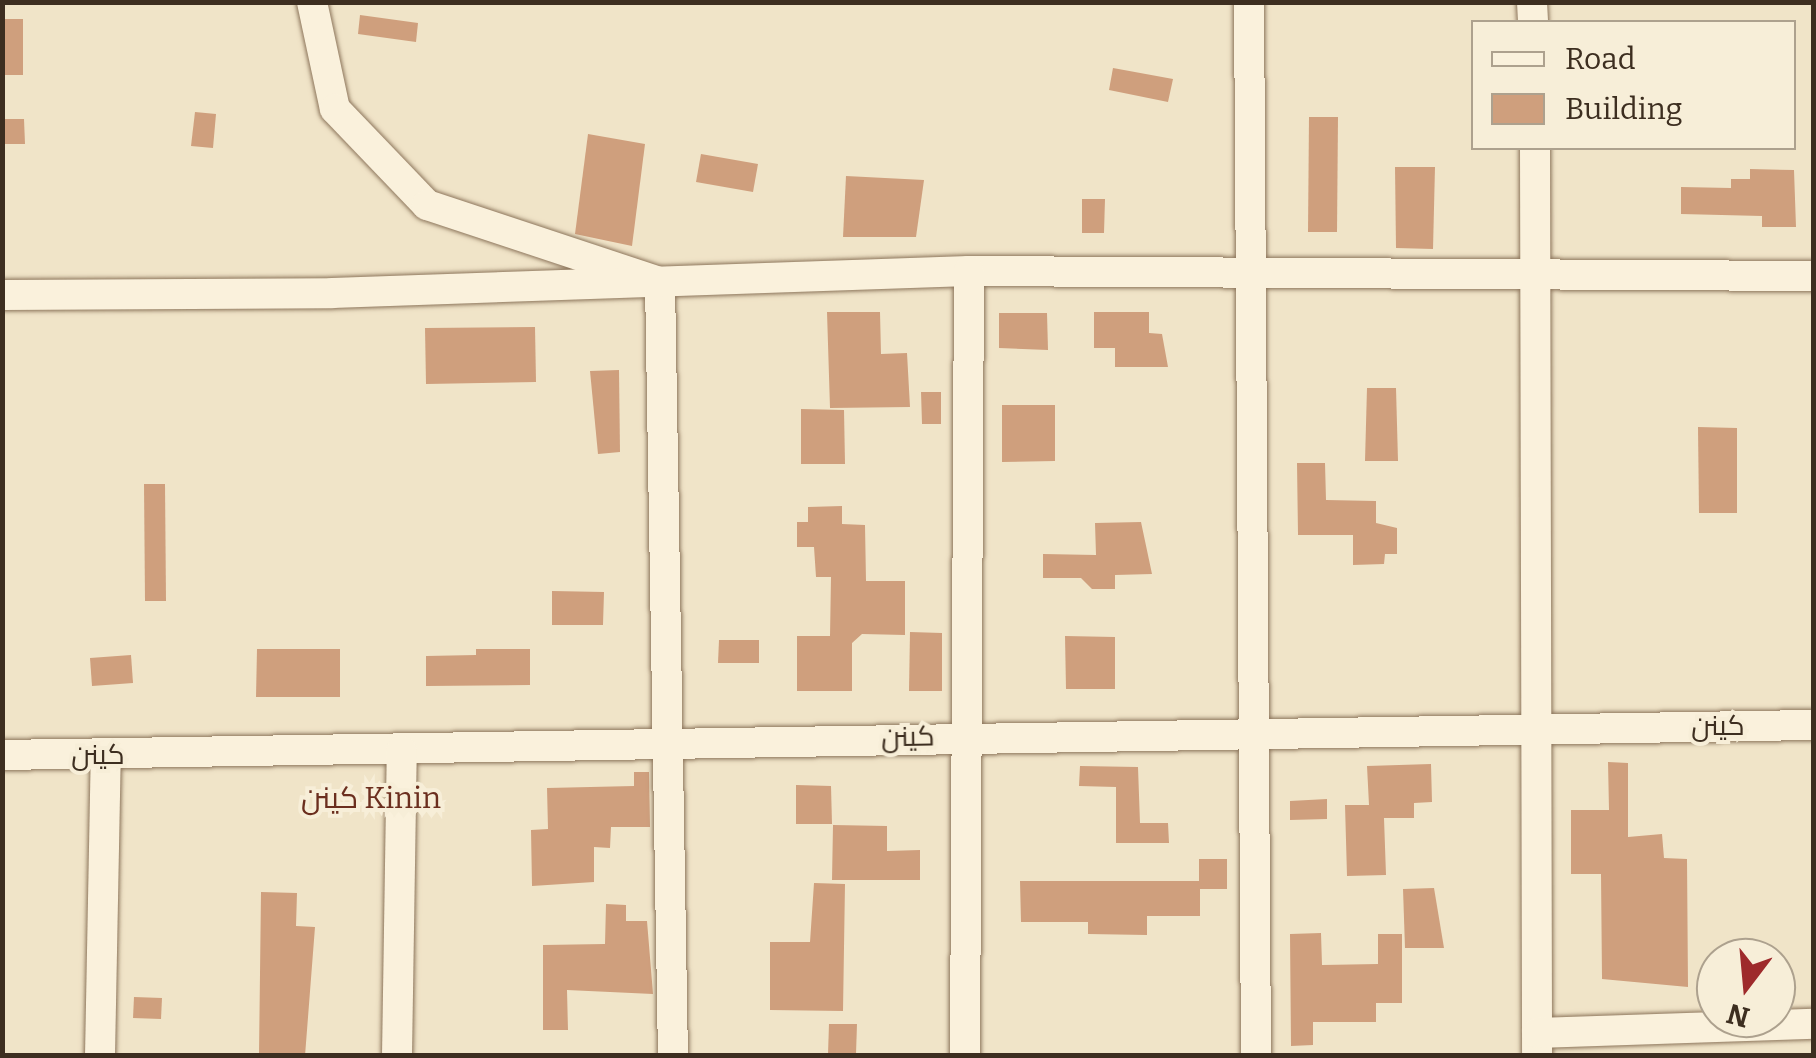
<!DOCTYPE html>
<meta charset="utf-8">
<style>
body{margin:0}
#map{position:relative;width:1816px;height:1058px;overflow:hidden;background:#f0e4c8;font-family:Bitter,Cairo,serif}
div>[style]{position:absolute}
.building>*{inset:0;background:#cf9f7d}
.roads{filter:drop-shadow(0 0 2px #8d765c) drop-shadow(0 0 2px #8d765c)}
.street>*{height:30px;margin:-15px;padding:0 15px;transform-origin:15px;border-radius:15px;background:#faf1dc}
span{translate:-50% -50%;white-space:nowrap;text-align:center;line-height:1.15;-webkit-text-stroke:8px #f7eed8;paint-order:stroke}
.street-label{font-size:28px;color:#3d2e20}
.neighbourhood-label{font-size:30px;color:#6b2e1e}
.frame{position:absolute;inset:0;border:5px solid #3d2e20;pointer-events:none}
.legend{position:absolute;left:1471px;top:20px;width:325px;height:130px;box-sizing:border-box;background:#f7eed8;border:2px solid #ada18e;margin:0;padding:12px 18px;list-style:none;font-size:30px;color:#3d2e20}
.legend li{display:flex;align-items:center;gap:20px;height:50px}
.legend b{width:50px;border:2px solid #ada18e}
.north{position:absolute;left:1696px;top:938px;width:100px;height:100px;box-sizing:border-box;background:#f7eed8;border:2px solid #ada18e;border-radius:50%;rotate:196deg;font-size:28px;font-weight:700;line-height:40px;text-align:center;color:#3d2e20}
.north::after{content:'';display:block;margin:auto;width:35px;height:45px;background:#9e2a2b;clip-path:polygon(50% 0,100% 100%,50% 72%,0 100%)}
</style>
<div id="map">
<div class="building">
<i style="clip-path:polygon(360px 15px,418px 23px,416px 42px,358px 34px)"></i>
<i style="clip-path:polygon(2px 19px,23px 19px,23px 75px,2px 75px)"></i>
<i style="clip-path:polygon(1113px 68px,1173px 79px,1168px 102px,1109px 90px)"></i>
<i style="clip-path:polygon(195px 112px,216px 114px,213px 148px,191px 146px)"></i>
<i style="clip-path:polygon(1309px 117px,1338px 117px,1337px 232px,1308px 232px)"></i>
<i style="clip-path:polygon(2px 119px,24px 119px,25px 144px,2px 144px)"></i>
<i style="clip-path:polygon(588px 134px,645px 144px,632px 246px,575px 234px)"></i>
<i style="clip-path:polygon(701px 154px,758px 164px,753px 192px,696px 182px)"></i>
<i style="clip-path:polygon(1395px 167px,1435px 167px,1433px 249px,1396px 248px)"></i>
<i style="clip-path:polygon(1750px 169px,1794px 170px,1796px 227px,1762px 227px,1762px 216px,1681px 214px,1681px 187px,1731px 188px,1731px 179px,1750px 179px)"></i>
<i style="clip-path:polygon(846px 176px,924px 180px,916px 237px,843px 237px)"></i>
<i style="clip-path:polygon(1082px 199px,1105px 199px,1104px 233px,1082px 233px)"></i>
<i style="clip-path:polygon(827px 312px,880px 312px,881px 354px,907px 353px,910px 407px,830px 408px)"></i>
<i style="clip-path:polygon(1094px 312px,1149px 312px,1149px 333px,1162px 334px,1168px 367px,1115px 367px,1115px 348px,1094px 348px)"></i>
<i style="clip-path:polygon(999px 313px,1047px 313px,1048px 350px,999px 348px)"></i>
<i style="clip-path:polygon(535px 327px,536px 382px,426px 384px,425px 328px)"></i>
<i style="clip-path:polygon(619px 370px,620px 452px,598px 454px,590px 371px)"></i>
<i style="clip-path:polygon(1367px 388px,1396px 388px,1398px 461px,1365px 461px)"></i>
<i style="clip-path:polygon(921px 392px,941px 392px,941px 424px,922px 424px)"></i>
<i style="clip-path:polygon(1002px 405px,1055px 405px,1055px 461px,1002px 462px)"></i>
<i style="clip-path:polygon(801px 409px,844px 410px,845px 464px,801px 464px)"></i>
<i style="clip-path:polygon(1698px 427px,1737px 428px,1737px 513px,1699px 513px)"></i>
<i style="clip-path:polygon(1297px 463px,1325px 463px,1326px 500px,1376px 501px,1376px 523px,1397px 528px,1397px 554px,1385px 554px,1384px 564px,1353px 565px,1353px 535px,1298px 535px)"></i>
<i style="clip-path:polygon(144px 484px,165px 484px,166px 601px,145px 601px)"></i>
<i style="clip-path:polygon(842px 506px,842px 524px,865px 525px,866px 581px,905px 581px,905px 635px,862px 634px,852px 643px,852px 691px,797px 691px,797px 636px,830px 636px,831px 577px,816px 577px,814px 547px,797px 547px,797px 522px,808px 522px,808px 507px)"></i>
<i style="clip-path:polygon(1141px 522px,1152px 574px,1115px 575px,1115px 589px,1092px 589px,1081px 578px,1043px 578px,1043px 554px,1096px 555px,1095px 523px)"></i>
<i style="clip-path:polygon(552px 591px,604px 592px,603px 625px,552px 625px)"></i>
<i style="clip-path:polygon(910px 632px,942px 633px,942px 691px,909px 691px)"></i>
<i style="clip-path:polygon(1065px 636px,1115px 637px,1115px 689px,1066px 689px)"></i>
<i style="clip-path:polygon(719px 640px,759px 640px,759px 663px,718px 663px)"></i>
<i style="clip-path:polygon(257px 649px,340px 649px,340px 697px,256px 697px)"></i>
<i style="clip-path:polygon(476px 649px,530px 649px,530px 685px,426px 686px,426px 656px,476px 655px)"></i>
<i style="clip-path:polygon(131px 655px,133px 683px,92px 686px,90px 658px)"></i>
<i style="clip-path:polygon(1608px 762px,1628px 763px,1628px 837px,1662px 834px,1664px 858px,1687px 859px,1688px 987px,1602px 979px,1601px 874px,1571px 874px,1571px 810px,1609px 810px)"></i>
<i style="clip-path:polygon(1431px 764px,1432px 802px,1414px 803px,1414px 818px,1384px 818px,1386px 875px,1347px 876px,1345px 805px,1369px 805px,1367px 766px)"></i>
<i style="clip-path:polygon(1080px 766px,1138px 767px,1140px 823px,1168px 823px,1169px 843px,1116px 843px,1116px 787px,1079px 786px)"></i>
<i style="clip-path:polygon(634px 772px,649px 772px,650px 827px,611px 827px,610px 848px,594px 847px,594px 882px,532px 886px,531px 830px,548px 829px,547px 788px,634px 786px)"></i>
<i style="clip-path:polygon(796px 785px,831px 786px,832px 824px,796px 824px)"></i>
<i style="clip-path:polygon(1327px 799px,1327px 819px,1290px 820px,1290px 801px)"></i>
<i style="clip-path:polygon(833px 825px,887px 826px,887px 851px,920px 850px,920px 880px,832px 880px)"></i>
<i style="clip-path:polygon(1199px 859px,1227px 859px,1227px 889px,1200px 889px,1200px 916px,1147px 916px,1147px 935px,1088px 934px,1088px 922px,1021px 922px,1020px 881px,1199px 881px)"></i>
<i style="clip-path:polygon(814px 883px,845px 884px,843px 1011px,770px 1010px,770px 942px,810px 942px)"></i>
<i style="clip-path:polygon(1434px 888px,1444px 948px,1405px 948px,1403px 889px)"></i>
<i style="clip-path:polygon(261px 892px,297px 893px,296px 926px,315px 927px,305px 1056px,259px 1055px)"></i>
<i style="clip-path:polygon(606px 904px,626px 905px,626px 921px,647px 921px,653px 994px,567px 990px,568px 1030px,543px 1030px,543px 945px,605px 944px)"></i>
<i style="clip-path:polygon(1321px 933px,1322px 965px,1378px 964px,1378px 934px,1402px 934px,1402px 1003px,1376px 1003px,1376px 1022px,1313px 1022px,1313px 1045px,1291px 1046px,1290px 934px)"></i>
<i style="clip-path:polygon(134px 997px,162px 998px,161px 1019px,133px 1018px)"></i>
<i style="clip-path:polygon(829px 1024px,857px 1024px,856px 1054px,828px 1054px)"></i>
</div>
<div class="roads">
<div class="street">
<i style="left:312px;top:2px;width:109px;rotate:77.9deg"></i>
<i style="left:335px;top:109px;width:133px;rotate:46.2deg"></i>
<i style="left:427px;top:205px;width:245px;rotate:18.3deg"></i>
<i style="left:660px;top:282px;width:774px;rotate:89.04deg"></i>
<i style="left:1249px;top:2px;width:1054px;rotate:89.62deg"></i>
<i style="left:1532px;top:2px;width:20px;rotate:87deg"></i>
<i style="left:1535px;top:148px;width:908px;rotate:89.87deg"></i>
<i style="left:2px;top:295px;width:330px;rotate:-0.3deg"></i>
<i style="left:332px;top:293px;width:637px;rotate:-1.98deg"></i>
<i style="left:969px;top:271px;width:845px;rotate:0.34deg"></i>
<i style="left:2px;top:755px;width:1812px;rotate:-0.95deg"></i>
<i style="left:1537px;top:1033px;width:277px;rotate:-1.9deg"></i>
<i style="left:100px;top:1056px;width:300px;rotate:-88.9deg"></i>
<i style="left:397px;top:1056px;width:305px;rotate:-89.1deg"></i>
<i style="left:965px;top:1056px;width:785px;rotate:-89.71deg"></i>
</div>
</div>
<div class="street-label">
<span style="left:1718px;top:726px">كينن</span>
<span style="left:908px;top:737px;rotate:-1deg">كينن</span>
<span style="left:98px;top:755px">كينن</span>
</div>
<div class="neighbourhood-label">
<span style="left:371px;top:798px">كينن Kinin</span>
</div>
<div class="frame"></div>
<ul class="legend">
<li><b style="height:12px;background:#faf1dc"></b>Road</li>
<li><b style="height:28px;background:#cf9f7d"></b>Building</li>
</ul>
<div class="north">N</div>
</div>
